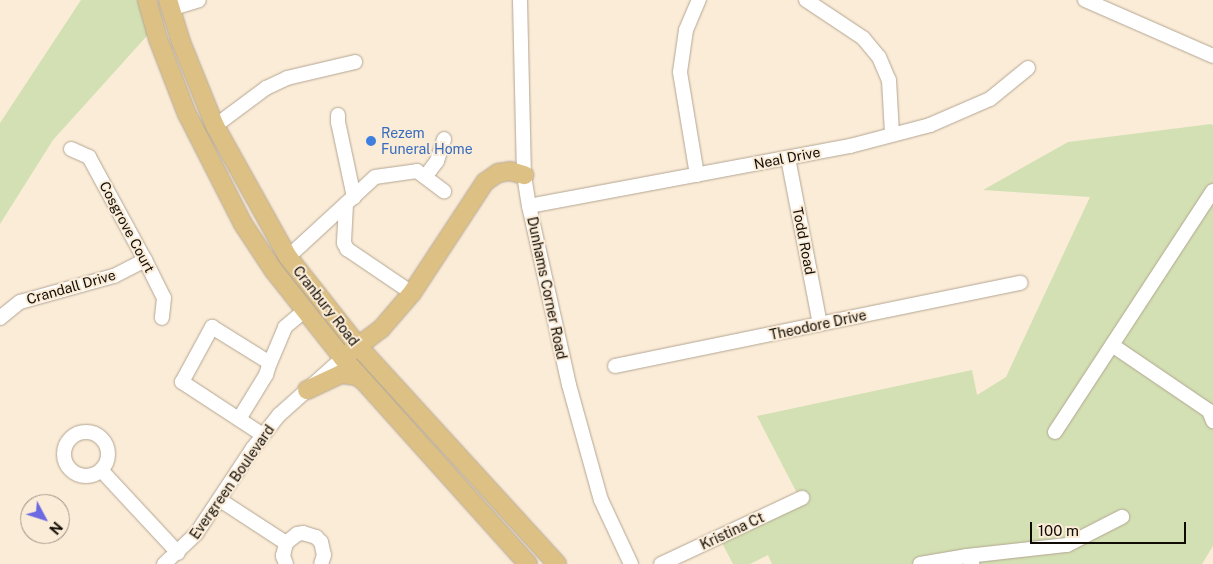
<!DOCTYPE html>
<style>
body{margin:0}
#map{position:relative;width:1213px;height:564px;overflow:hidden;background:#fbecd8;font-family:"Public Sans",sans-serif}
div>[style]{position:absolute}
.green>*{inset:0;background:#d3e0b3}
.roads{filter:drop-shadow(0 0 1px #b3a692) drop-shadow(0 0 1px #b3a692)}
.minor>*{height:14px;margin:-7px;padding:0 7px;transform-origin:7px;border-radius:7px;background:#fff}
.minor>.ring{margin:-7px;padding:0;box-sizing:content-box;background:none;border:14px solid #fff;border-radius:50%}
.major>*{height:18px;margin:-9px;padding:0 9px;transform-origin:9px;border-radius:9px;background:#ddc083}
.dots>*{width:14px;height:14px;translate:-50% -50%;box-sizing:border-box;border:2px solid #fbecd8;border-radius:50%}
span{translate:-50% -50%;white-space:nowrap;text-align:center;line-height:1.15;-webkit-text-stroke:4px #fbecd8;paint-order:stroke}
.shop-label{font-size:14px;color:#366cbe}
.left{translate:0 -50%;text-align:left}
.street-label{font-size:14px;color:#100c05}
.north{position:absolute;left:20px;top:494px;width:50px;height:50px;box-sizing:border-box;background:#fbecd8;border:1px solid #9d9284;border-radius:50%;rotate:130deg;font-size:14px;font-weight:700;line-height:20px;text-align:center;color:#100c05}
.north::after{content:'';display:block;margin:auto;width:18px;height:22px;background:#6c69e3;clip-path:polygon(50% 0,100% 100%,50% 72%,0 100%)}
.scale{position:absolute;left:1030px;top:522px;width:156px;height:22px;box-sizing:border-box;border:2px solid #100c05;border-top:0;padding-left:6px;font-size:15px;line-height:18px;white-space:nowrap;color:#100c05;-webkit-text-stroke:4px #fbecd8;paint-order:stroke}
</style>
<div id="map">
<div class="green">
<i style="clip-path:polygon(81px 0,148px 0,155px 27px,53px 140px,0 224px,0 123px)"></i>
<i style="clip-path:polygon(1211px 124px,1213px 125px,1213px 546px,1202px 564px,772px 564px,768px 555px,750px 564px,733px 564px,720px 539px,799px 497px,757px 416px,972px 370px,977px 395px,1006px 377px,1090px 197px,983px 190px,1068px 142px)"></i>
</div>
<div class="roads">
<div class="minor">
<i style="left:520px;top:0;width:175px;rotate:88.7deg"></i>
<i style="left:524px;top:175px;width:31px;rotate:81deg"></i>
<i style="left:529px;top:206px;width:183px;rotate:77.4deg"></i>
<i style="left:569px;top:385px;width:119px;rotate:74.5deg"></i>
<i style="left:601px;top:500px;width:71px;rotate:64.9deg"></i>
<i style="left:806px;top:0;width:69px;rotate:33.7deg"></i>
<i style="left:863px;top:38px;width:25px;rotate:50deg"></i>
<i style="left:879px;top:57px;width:25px;rotate:67deg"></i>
<i style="left:889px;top:80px;width:54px;rotate:86.8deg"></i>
<i style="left:1085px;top:0;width:140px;rotate:23.6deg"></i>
<i style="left:170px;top:9px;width:30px;rotate:-17deg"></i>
<i style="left:338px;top:115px;width:7px;rotate:90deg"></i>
<i style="left:338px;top:122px;width:77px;rotate:78deg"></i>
<i style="left:215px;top:126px;width:64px;rotate:-36.7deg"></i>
<i style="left:266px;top:88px;width:23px;rotate:-25deg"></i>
<i style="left:287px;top:78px;width:70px;rotate:-13.2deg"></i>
<i style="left:71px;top:149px;width:20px;rotate:24deg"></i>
<i style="left:89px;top:157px;width:117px;rotate:61.5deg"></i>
<i style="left:145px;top:260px;width:42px;rotate:63.4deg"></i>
<i style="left:164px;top:298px;width:20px;rotate:96deg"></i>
<i style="left:788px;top:158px;width:169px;rotate:79.1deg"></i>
<i style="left:697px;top:175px;width:104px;rotate:-99.4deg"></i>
<i style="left:680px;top:72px;width:42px;rotate:-81.9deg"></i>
<i style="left:686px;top:30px;width:33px;rotate:-67deg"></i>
<i style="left:425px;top:177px;width:20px;rotate:-53deg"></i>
<i style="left:437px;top:161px;width:23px;rotate:-72deg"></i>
<i style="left:346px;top:204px;width:39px;rotate:93deg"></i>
<i style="left:344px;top:243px;width:7px;rotate:63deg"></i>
<i style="left:347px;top:249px;width:78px;rotate:34.1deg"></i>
<i style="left:529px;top:206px;width:327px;rotate:-10.6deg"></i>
<i style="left:850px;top:146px;width:83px;rotate:-14.7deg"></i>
<i style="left:930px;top:125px;width:65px;rotate:-23.4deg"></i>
<i style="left:990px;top:99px;width:49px;rotate:-39.2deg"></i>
<i style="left:288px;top:257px;width:118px;rotate:-42.6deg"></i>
<i style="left:375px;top:177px;width:42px;rotate:-8.1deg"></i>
<i style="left:417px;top:171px;width:34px;rotate:37deg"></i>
<i style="left:0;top:318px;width:26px;rotate:-39deg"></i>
<i style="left:20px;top:302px;width:98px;rotate:-15.5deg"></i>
<i style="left:114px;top:276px;width:35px;rotate:-27deg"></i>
<i style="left:1112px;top:345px;width:117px;rotate:34.2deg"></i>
<i style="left:1209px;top:411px;width:11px;rotate:68deg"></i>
<i style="left:615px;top:366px;width:414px;rotate:-11.6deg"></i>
<i style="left:239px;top:419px;width:52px;rotate:-58.5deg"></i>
<i style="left:266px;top:375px;width:14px;rotate:-73deg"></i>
<i style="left:1055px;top:432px;width:288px;rotate:-56.8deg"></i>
<i class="ring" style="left:64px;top:432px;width:30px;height:30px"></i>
<i style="left:263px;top:435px;width:97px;rotate:-146.8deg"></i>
<i style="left:182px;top:382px;width:63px;rotate:-61.4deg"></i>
<i style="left:212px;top:327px;width:68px;rotate:31.8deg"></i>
<i style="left:270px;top:363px;width:39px;rotate:-67deg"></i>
<i style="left:285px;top:327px;width:26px;rotate:-40deg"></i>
<i style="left:101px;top:470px;width:113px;rotate:47.1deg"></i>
<i style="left:220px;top:500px;width:79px;rotate:33.1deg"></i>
<i style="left:967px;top:556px;width:101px;rotate:-6.3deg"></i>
<i style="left:1067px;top:545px;width:62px;rotate:-27deg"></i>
<i style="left:164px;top:564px;width:44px;rotate:-43.2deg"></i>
<i style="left:196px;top:534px;width:103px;rotate:-56.5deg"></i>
<i style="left:253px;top:448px;width:42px;rotate:-51.8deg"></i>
<i style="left:279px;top:415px;width:86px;rotate:-41.7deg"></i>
<i style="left:286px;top:564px;width:9px;rotate:-111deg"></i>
<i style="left:283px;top:556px;width:13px;rotate:-77deg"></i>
<i style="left:286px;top:543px;width:14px;rotate:-39deg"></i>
<i style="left:297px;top:534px;width:6px;rotate:-9deg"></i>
<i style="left:303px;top:533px;width:14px;rotate:17deg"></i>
<i style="left:316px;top:537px;width:7px;rotate:45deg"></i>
<i style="left:321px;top:542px;width:13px;rotate:77deg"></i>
<i style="left:324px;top:555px;width:9px;rotate:108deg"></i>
<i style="left:661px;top:564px;width:156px;rotate:-25.1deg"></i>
<i style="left:920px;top:564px;width:48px;rotate:-9.7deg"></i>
<i style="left:967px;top:556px;width:9px;rotate:54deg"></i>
</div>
<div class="major">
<i style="left:147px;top:0;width:41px;rotate:74.2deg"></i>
<i style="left:158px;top:39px;width:80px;rotate:68.9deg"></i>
<i style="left:187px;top:114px;width:123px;rotate:63deg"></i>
<i style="left:243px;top:224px;width:56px;rotate:56.6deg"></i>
<i style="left:274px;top:271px;width:111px;rotate:51.6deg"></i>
<i style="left:343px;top:358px;width:277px;rotate:48.1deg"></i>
<i style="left:168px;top:0;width:44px;rotate:72.8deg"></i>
<i style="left:181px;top:42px;width:91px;rotate:68deg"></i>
<i style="left:215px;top:126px;width:150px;rotate:60.9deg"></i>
<i style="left:288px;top:257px;width:113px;rotate:51.8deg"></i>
<i style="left:358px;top:346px;width:295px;rotate:47.6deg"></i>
<i style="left:349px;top:353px;width:40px;rotate:-37deg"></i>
<i style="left:381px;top:329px;width:48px;rotate:-49.3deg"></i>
<i style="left:412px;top:293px;width:133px;rotate:-56.7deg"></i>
<i style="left:485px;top:182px;width:16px;rotate:-35deg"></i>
<i style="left:498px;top:173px;width:12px;rotate:-9deg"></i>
<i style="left:510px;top:171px;width:15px;rotate:16deg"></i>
<i style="left:307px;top:390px;width:38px;rotate:-25deg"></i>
<i style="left:341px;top:374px;width:16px;rotate:7deg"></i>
<i style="left:357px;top:376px;width:6px;rotate:39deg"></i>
</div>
</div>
<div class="dots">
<i style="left:371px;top:141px;background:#3f7fe0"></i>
</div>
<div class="shop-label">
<span class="left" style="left:381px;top:141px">Rezem<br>Funeral Home</span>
</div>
<div class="street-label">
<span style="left:787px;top:158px;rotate:-11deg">Neal Drive</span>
<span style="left:127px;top:227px;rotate:62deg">Cosgrove Court</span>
<span style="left:804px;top:241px;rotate:79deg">Todd Road</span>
<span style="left:71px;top:287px;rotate:-16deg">Crandall Drive</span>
<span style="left:547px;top:288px;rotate:78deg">Dunhams Corner Road</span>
<span style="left:326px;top:306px;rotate:52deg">Cranbury Road</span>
<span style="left:818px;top:325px;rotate:-12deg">Theodore Drive</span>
<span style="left:232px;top:482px;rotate:-55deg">Evergreen Boulevard</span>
<span style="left:732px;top:531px;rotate:-25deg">Kristina Ct</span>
</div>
<div class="north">N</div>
<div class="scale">100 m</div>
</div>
